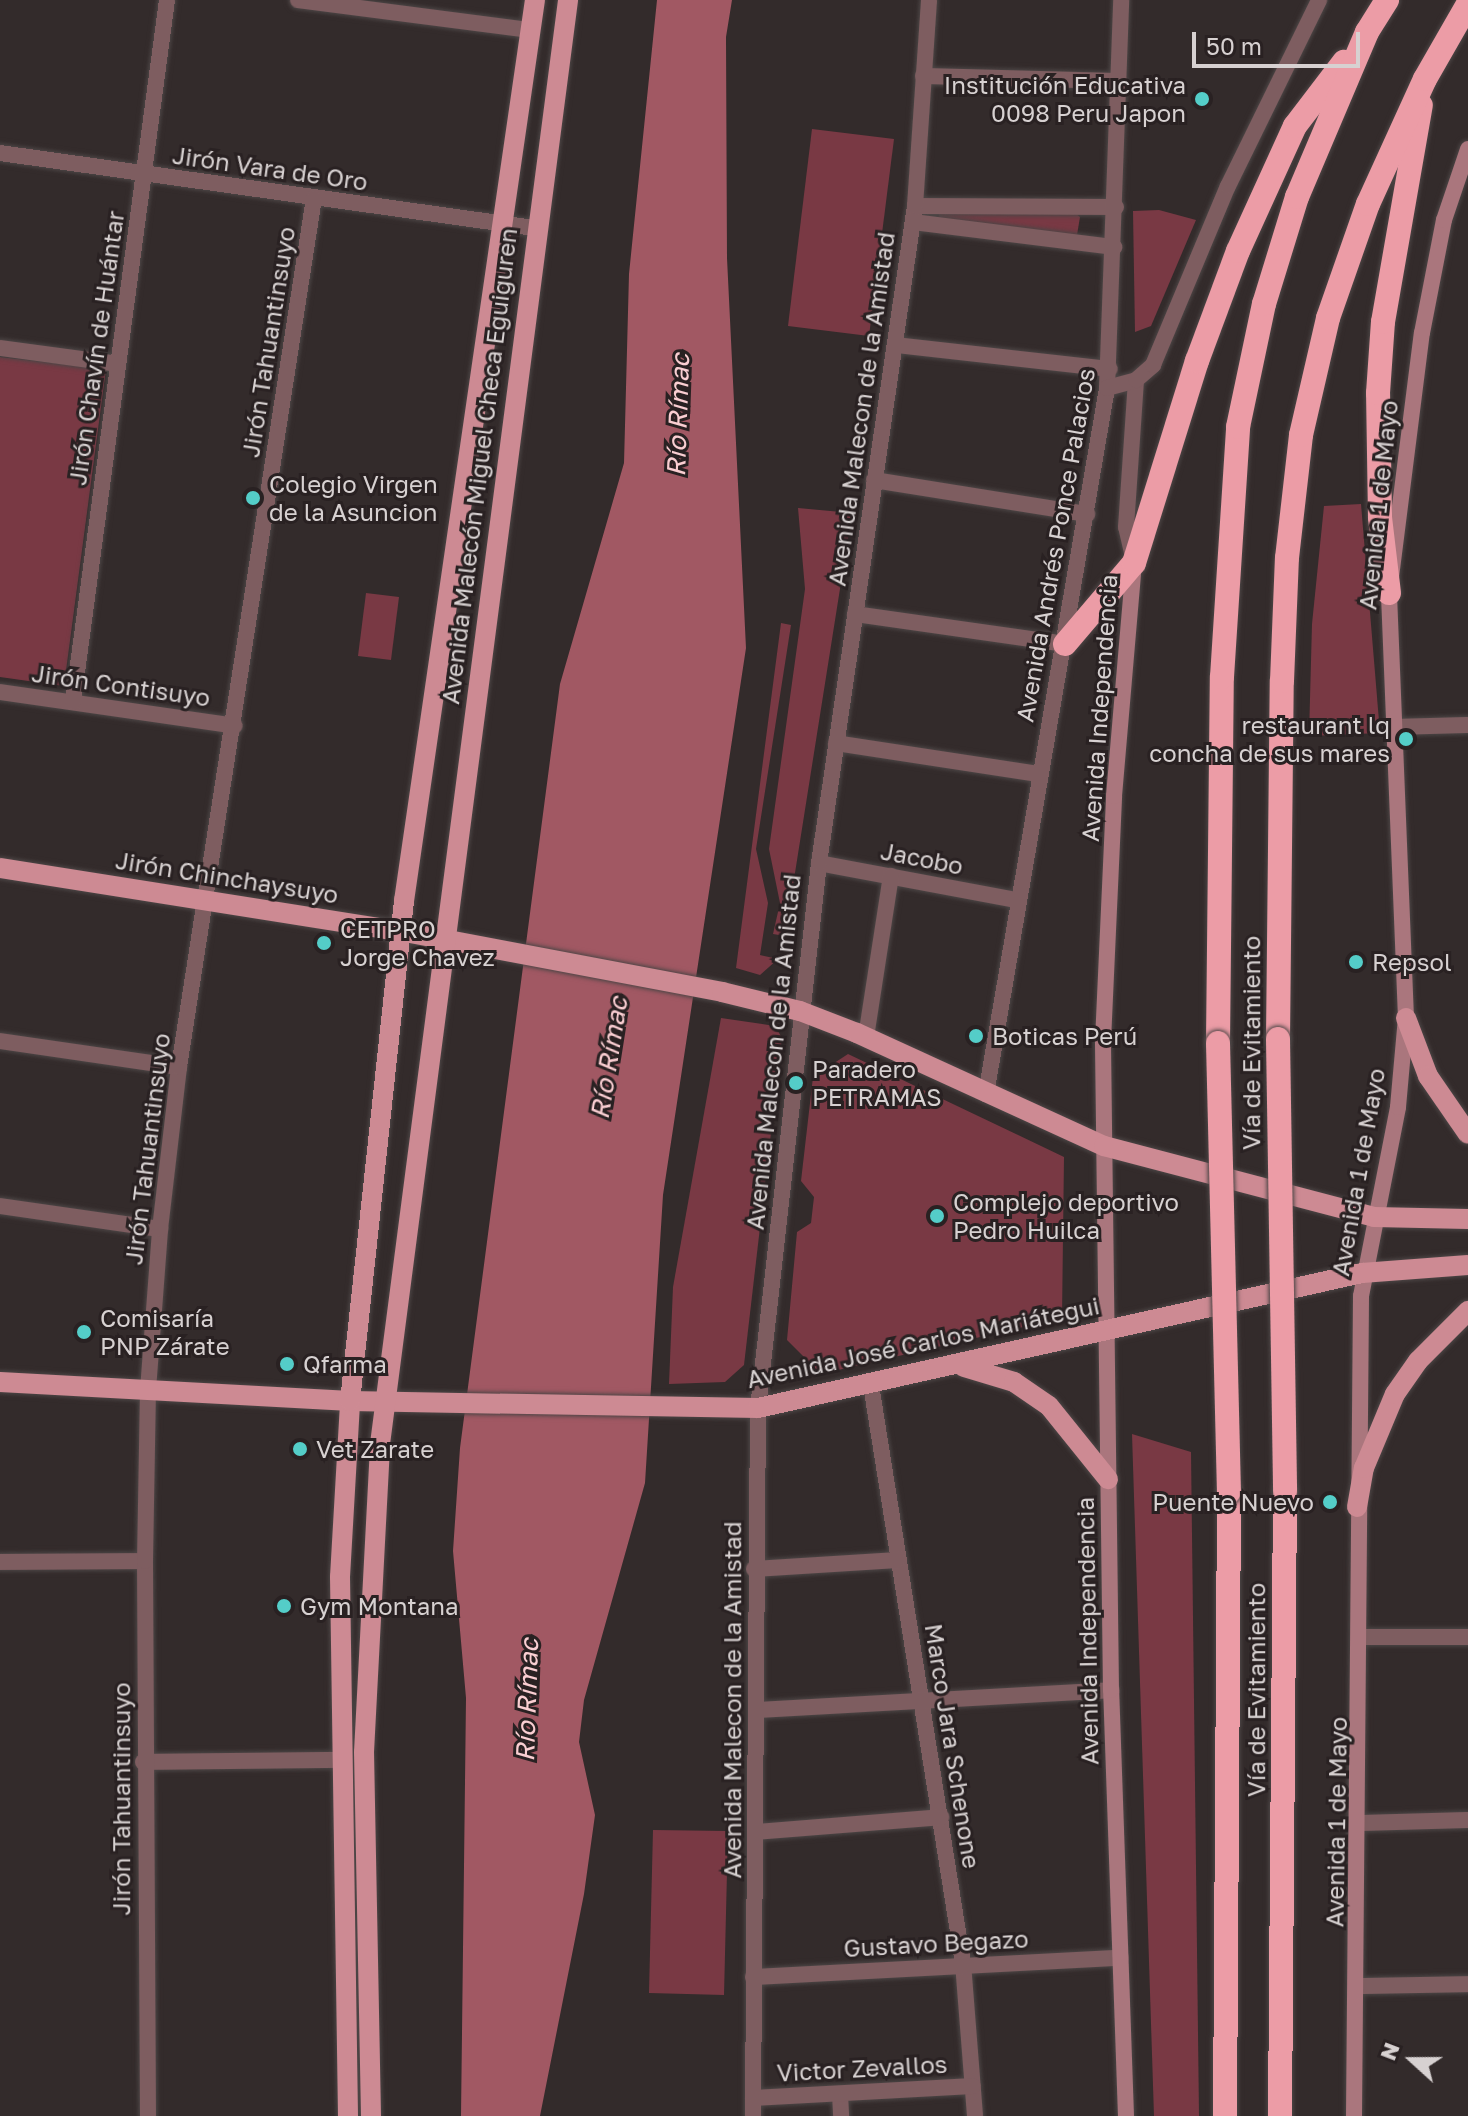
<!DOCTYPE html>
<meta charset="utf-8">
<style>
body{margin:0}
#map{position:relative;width:1468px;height:2116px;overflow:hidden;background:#332b2b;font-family:"Golos Text",sans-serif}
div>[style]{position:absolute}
.green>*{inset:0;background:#793944}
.water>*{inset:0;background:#a15863}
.roads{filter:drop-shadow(0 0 2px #4d4646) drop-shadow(0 0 2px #4d4646)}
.pedestrian>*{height:16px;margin:-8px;padding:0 8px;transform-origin:8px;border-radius:8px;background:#7e5d60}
.minor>*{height:16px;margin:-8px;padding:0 8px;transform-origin:8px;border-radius:8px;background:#7e5d60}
.tertiary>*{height:16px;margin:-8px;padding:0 8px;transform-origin:8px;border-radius:8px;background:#7e5d60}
.secondary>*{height:16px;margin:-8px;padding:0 8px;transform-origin:8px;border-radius:8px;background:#aa767d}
.primary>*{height:20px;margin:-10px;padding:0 10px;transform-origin:10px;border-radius:10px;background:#cd8a93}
.motorway>*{height:24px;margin:-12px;padding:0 12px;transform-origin:12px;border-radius:12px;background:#ec9ca6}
.bridges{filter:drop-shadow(0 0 2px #4d4646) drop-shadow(0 0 2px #4d4646)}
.motorway-bridge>*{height:24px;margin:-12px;padding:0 12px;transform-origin:12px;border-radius:12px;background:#ec9ca6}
.dots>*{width:22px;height:22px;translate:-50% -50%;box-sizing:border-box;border:4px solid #292122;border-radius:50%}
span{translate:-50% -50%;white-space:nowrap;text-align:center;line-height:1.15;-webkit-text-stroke:6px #292122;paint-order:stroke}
.poi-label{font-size:24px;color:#d7d1d1}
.right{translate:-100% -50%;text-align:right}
.left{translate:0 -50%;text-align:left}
.street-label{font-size:24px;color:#d7d1d1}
.water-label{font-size:26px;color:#faced2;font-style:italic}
.north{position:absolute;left:1372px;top:2020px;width:80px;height:80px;-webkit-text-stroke:6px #292122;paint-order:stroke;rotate:291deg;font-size:22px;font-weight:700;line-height:32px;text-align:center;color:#d7d1d1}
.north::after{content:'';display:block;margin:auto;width:28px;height:36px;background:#d7d1d1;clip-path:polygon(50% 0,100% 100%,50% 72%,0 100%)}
.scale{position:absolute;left:1192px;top:32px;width:168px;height:36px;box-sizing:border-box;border:4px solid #d7d1d1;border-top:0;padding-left:10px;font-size:24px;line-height:28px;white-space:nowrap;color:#d7d1d1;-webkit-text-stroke:6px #292122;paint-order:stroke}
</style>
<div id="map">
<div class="green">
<i style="clip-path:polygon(812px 129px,894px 139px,869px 336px,788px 326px)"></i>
<i style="clip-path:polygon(1159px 210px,1196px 220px,1151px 326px,1135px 332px,1133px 211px)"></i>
<i style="clip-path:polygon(1074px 212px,1080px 217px,1077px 235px,938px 223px,939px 214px)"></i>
<i style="clip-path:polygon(0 357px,106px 369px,64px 686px,0 677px)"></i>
<i style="clip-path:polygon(1361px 504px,1380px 733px,1309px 736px,1312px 624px,1324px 506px)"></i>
<i style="clip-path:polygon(798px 508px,852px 513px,785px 936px,773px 934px,780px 903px,769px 849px,805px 589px)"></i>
<i style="clip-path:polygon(366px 593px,399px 597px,391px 660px,358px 656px)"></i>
<i style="clip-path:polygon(781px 623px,791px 625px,756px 849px,768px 903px,760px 955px,778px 959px,760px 975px,736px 968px)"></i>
<i style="clip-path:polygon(721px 1018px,775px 1026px,782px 1038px,744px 1365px,725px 1382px,669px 1384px,673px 1287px)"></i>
<i style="clip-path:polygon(848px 1054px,1064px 1157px,1062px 1318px,821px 1374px,787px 1340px,797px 1232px,811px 1223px,814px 1197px,801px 1181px,813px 1077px)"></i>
<i style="clip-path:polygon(1132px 1434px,1191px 1452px,1199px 2116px,1154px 2116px)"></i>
<i style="clip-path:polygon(653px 1830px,728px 1831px,724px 1995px,649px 1993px)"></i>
</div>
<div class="water">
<i style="clip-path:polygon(657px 0,732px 0,726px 37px,727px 258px,746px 648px,663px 1195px,645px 1483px,584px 1700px,579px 1742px,595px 1815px,584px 1894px,540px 2116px,461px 2116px,466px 1698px,453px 1551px,460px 1448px,560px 684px,624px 463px,629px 274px)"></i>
</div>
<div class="roads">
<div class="pedestrian">
<i style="left:143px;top:1762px;width:198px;rotate:-0.6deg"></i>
</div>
<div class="minor">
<i style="left:298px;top:0;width:234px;rotate:7.4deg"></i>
<i style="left:923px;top:76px;width:196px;rotate:1.5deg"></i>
<i style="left:0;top:153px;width:539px;rotate:7.99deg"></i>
<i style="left:915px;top:206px;width:201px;rotate:0.3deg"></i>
<i style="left:913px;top:222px;width:203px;rotate:7.1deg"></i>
<i style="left:896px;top:345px;width:215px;rotate:6.4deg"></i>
<i style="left:0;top:348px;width:119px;rotate:7.7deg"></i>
<i style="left:1107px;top:388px;width:388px;rotate:-87.9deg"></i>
<i style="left:874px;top:480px;width:216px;rotate:9.1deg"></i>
<i style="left:855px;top:614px;width:212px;rotate:8.1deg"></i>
<i style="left:0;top:692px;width:237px;rotate:8.2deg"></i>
<i style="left:73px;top:702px;width:708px;rotate:-82.37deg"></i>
<i style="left:1392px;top:727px;width:76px;rotate:-1.5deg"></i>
<i style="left:836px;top:743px;width:205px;rotate:8.7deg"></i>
<i style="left:819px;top:863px;width:200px;rotate:10.6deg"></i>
<i style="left:866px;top:1037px;width:163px;rotate:-81.2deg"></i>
<i style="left:0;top:1041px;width:181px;rotate:8.3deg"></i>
<i style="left:0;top:1206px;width:162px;rotate:8.2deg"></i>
<i style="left:871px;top:1385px;width:585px;rotate:80.96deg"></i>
<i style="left:963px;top:1963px;width:153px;rotate:85.5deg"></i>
<i style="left:0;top:1562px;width:145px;rotate:-0.4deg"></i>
<i style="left:754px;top:1569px;width:144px;rotate:-3.6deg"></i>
<i style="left:1362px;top:1637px;width:106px"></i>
<i style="left:757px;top:1710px;width:355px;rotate:-3.2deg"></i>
<i style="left:1360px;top:1823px;width:108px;rotate:-1.6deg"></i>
<i style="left:756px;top:1832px;width:186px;rotate:-4.6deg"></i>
<i style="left:753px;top:1977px;width:368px;rotate:-3deg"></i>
<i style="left:1357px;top:1986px;width:111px;rotate:-1deg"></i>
<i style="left:840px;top:2094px;width:22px;rotate:87deg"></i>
<i style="left:753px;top:2098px;width:220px;rotate:-3.1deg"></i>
<i style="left:148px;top:2116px;width:555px;rotate:-90.31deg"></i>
<i style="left:145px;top:1561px;width:171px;rotate:-89deg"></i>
<i style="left:148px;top:1390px;width:161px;rotate:-85.7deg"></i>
<i style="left:160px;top:1229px;width:163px;rotate:-83.3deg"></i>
<i style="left:179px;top:1067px;width:879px;rotate:-81.17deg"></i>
<i style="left:753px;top:2116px;width:708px;rotate:-89.6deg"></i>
<i style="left:758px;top:1408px;width:548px;rotate:-83.61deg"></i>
<i style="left:819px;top:863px;width:664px;rotate:-81.69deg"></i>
<i style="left:915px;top:206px;width:206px;rotate:-86.1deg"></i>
</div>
<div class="tertiary">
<i style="left:1133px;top:557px;width:31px;rotate:-103deg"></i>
<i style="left:1126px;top:527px;width:147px;rotate:-86.1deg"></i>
<i style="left:986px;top:1094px;width:716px;rotate:-80.27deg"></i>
<i style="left:1107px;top:388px;width:30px;rotate:-15deg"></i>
<i style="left:1136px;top:380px;width:23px;rotate:-41deg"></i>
<i style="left:1153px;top:365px;width:194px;rotate:-67.3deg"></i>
<i style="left:1228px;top:186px;width:207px;rotate:-63.9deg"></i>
</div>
<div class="secondary">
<i style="left:1126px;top:2116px;width:426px;rotate:-92deg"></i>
<i style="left:1111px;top:1690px;width:649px;rotate:-90.71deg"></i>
<i style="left:1103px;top:1041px;width:245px;rotate:-87.4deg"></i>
<i style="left:1114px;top:796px;width:234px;rotate:-85.1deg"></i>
<i style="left:1354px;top:2116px;width:820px;rotate:-89.51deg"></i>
<i style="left:1361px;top:1296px;width:193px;rotate:-78.9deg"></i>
<i style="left:1398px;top:1107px;width:89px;rotate:-84.9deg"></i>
<i style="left:1406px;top:1018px;width:425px;rotate:-92.3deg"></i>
<i style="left:1389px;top:593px;width:262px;rotate:-82.8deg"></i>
<i style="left:1422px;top:333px;width:115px;rotate:-79deg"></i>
<i style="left:1444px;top:220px;width:75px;rotate:-71.3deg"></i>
</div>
<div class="primary">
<i style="left:0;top:868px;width:405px;rotate:9deg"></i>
<i style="left:400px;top:931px;width:328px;rotate:10.7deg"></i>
<i style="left:722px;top:992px;width:80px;rotate:13.7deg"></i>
<i style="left:800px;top:1011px;width:61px;rotate:21.1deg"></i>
<i style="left:857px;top:1033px;width:272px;rotate:24.6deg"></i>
<i style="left:1104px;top:1146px;width:279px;rotate:14.7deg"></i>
<i style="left:1374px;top:1217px;width:94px;rotate:1.2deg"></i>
<i style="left:1406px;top:1018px;width:62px;rotate:69.2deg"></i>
<i style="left:1428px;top:1076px;width:70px;rotate:55.4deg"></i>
<i style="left:964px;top:1367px;width:52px;rotate:16.7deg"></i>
<i style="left:1014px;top:1382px;width:42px;rotate:34.4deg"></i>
<i style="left:1049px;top:1406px;width:94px;rotate:51.1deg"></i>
<i style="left:0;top:1382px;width:351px;rotate:3.1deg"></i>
<i style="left:350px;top:1401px;width:408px;rotate:1deg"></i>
<i style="left:758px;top:1408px;width:619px;rotate:-12.6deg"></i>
<i style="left:1362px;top:1273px;width:106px;rotate:-4.3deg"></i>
<i style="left:1357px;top:1507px;width:40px;rotate:-80deg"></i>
<i style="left:1364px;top:1468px;width:80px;rotate:-67.3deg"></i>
<i style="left:1395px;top:1394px;width:40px;rotate:-55.1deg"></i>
<i style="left:1418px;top:1361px;width:71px;rotate:-45deg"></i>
<i style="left:348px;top:2116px;width:539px;rotate:-90.85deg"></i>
<i style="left:340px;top:1577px;width:176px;rotate:-86.7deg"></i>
<i style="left:350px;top:1401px;width:503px;rotate:-83.84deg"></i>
<i style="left:404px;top:901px;width:910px;rotate:-81.73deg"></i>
<i style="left:371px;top:2116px;width:364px;rotate:-91.1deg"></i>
<i style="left:364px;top:1752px;width:308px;rotate:-87deg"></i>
<i style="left:380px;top:1444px;width:1456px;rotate:-82.58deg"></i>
</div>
<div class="motorway">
<i style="left:1389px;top:593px;width:77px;rotate:-96.8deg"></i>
<i style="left:1380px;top:517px;width:124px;rotate:-90.9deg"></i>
<i style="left:1378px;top:393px;width:71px;rotate:-86deg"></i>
<i style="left:1383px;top:322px;width:220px;rotate:-80.1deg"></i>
<i style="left:1065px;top:644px;width:106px;rotate:-49.6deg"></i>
<i style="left:1134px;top:563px;width:212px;rotate:-72.7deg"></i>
<i style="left:1197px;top:361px;width:117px;rotate:-69.6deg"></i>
<i style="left:1238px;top:251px;width:137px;rotate:-65.5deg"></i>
<i style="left:1295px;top:126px;width:81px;rotate:-52.6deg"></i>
<i style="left:1278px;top:1039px;width:358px;rotate:-89.4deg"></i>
<i style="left:1282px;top:681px;width:123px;rotate:-87.7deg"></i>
<i style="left:1287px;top:558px;width:124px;rotate:-83.5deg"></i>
<i style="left:1301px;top:435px;width:120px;rotate:-77deg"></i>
<i style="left:1328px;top:318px;width:121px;rotate:-70.7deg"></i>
<i style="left:1368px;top:204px;width:137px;rotate:-65.5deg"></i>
<i style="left:1425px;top:79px;width:86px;rotate:-60.2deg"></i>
<i style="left:1218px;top:1043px;width:366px;rotate:-89.4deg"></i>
<i style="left:1222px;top:677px;width:251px;rotate:-86.3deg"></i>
<i style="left:1238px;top:427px;width:126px;rotate:-78.1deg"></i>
<i style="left:1264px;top:304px;width:112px;rotate:-72.9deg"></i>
<i style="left:1297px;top:197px;width:179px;rotate:-67deg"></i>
<i style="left:1367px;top:32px;width:38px;rotate:-58deg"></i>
<i style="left:1225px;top:2116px;width:624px;rotate:-89.63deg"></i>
<i style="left:1280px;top:2116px;width:625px;rotate:-89.54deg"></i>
</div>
</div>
<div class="bridges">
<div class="motorway-bridge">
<i style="left:1278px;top:1039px;width:452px;rotate:89.1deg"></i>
<i style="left:1218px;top:1043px;width:449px;rotate:88.6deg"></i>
</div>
</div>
<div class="dots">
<i style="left:1202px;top:99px;background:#54cdc8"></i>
<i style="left:253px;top:498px;background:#54cdc8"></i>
<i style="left:1406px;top:739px;background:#54cdc8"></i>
<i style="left:324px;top:943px;background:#54cdc8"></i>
<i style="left:1356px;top:962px;background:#54cdc8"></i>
<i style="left:976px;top:1036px;background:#54cdc8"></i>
<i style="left:796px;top:1083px;background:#54cdc8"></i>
<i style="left:937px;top:1216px;background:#54cdc8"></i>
<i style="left:84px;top:1332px;background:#54cdc8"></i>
<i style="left:287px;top:1364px;background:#54cdc8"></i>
<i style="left:300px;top:1449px;background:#54cdc8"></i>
<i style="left:1330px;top:1502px;background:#54cdc8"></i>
<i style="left:284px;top:1606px;background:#54cdc8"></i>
</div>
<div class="poi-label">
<span class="right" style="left:1186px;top:99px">Institución Educativa<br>0098 Peru Japon</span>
<span class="left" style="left:269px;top:498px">Colegio Virgen<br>de la Asuncion</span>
<span class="right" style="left:1390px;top:739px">restaurant lq<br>concha de sus mares</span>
<span class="left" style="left:340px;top:943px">CETPRO<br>Jorge Chavez</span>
<span class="left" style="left:1372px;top:962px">Repsol</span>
<span class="left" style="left:992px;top:1036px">Boticas Perú</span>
<span class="left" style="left:812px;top:1083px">Paradero<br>PETRAMAS</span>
<span class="left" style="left:953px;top:1216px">Complejo deportivo<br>Pedro Huilca</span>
<span class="left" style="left:100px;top:1332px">Comisaría<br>PNP Zárate</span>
<span class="left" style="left:303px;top:1364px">Qfarma</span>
<span class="left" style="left:316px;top:1449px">Vet Zarate</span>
<span class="right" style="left:1314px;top:1502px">Puente Nuevo</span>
<span class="left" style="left:300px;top:1606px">Gym Montana</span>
</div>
<div class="street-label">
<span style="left:270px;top:168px;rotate:8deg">Jirón Vara de Oro</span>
<span style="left:268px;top:342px;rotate:-81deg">Jirón Tahuantinsuyo</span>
<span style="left:96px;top:348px;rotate:-82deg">Jirón Chavín de Huántar</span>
<span style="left:861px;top:409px;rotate:-82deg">Avenida Malecon de la Amistad</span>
<span style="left:479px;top:466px;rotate:-83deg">Avenida Malecón Miguel Checa Eguiguren</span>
<span style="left:1378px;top:505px;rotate:-84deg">Avenida 1 de Mayo</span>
<span style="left:1055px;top:545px;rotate:-80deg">Avenida Andrés Ponce Palacios</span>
<span style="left:121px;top:685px;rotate:8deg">Jirón Contisuyo</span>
<span style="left:1099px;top:708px;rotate:-86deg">Avenida Independencia</span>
<span style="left:922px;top:858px;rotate:11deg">Jacobo</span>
<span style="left:227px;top:877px;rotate:9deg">Jirón Chinchaysuyo</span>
<span style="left:1251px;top:1043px;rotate:-90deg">Vía de Evitamiento</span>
<span style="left:773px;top:1052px;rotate:-84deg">Avenida Malecon de la Amistad</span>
<span style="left:147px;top:1149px;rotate:-83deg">Jirón Tahuantinsuyo</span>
<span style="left:1358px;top:1172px;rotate:-80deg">Avenida 1 de Mayo</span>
<span style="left:923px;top:1342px;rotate:-12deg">Avenida José Carlos Mariátegui</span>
<span style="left:1087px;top:1631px;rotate:-91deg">Avenida Independencia</span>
<span style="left:1256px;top:1690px;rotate:-90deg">Vía de Evitamiento</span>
<span style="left:732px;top:1700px;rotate:-90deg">Avenida Malecon de la Amistad</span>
<span style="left:953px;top:1746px;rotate:81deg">Marco Jara Schenone</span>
<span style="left:121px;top:1799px;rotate:-90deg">Jirón Tahuantinsuyo</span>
<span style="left:1336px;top:1822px;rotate:-89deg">Avenida 1 de Mayo</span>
<span style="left:936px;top:1943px;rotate:-3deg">Gustavo Begazo</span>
<span style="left:862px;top:2068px;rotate:-3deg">Victor Zevallos</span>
</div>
<div class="water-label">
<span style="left:678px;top:415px;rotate:-88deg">Río Rímac</span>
<span style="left:609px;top:1058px;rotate:-81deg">Río Rímac</span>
<span style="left:527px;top:1700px;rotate:-88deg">Río Rímac</span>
</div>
<div class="north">N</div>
<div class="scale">50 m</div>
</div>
